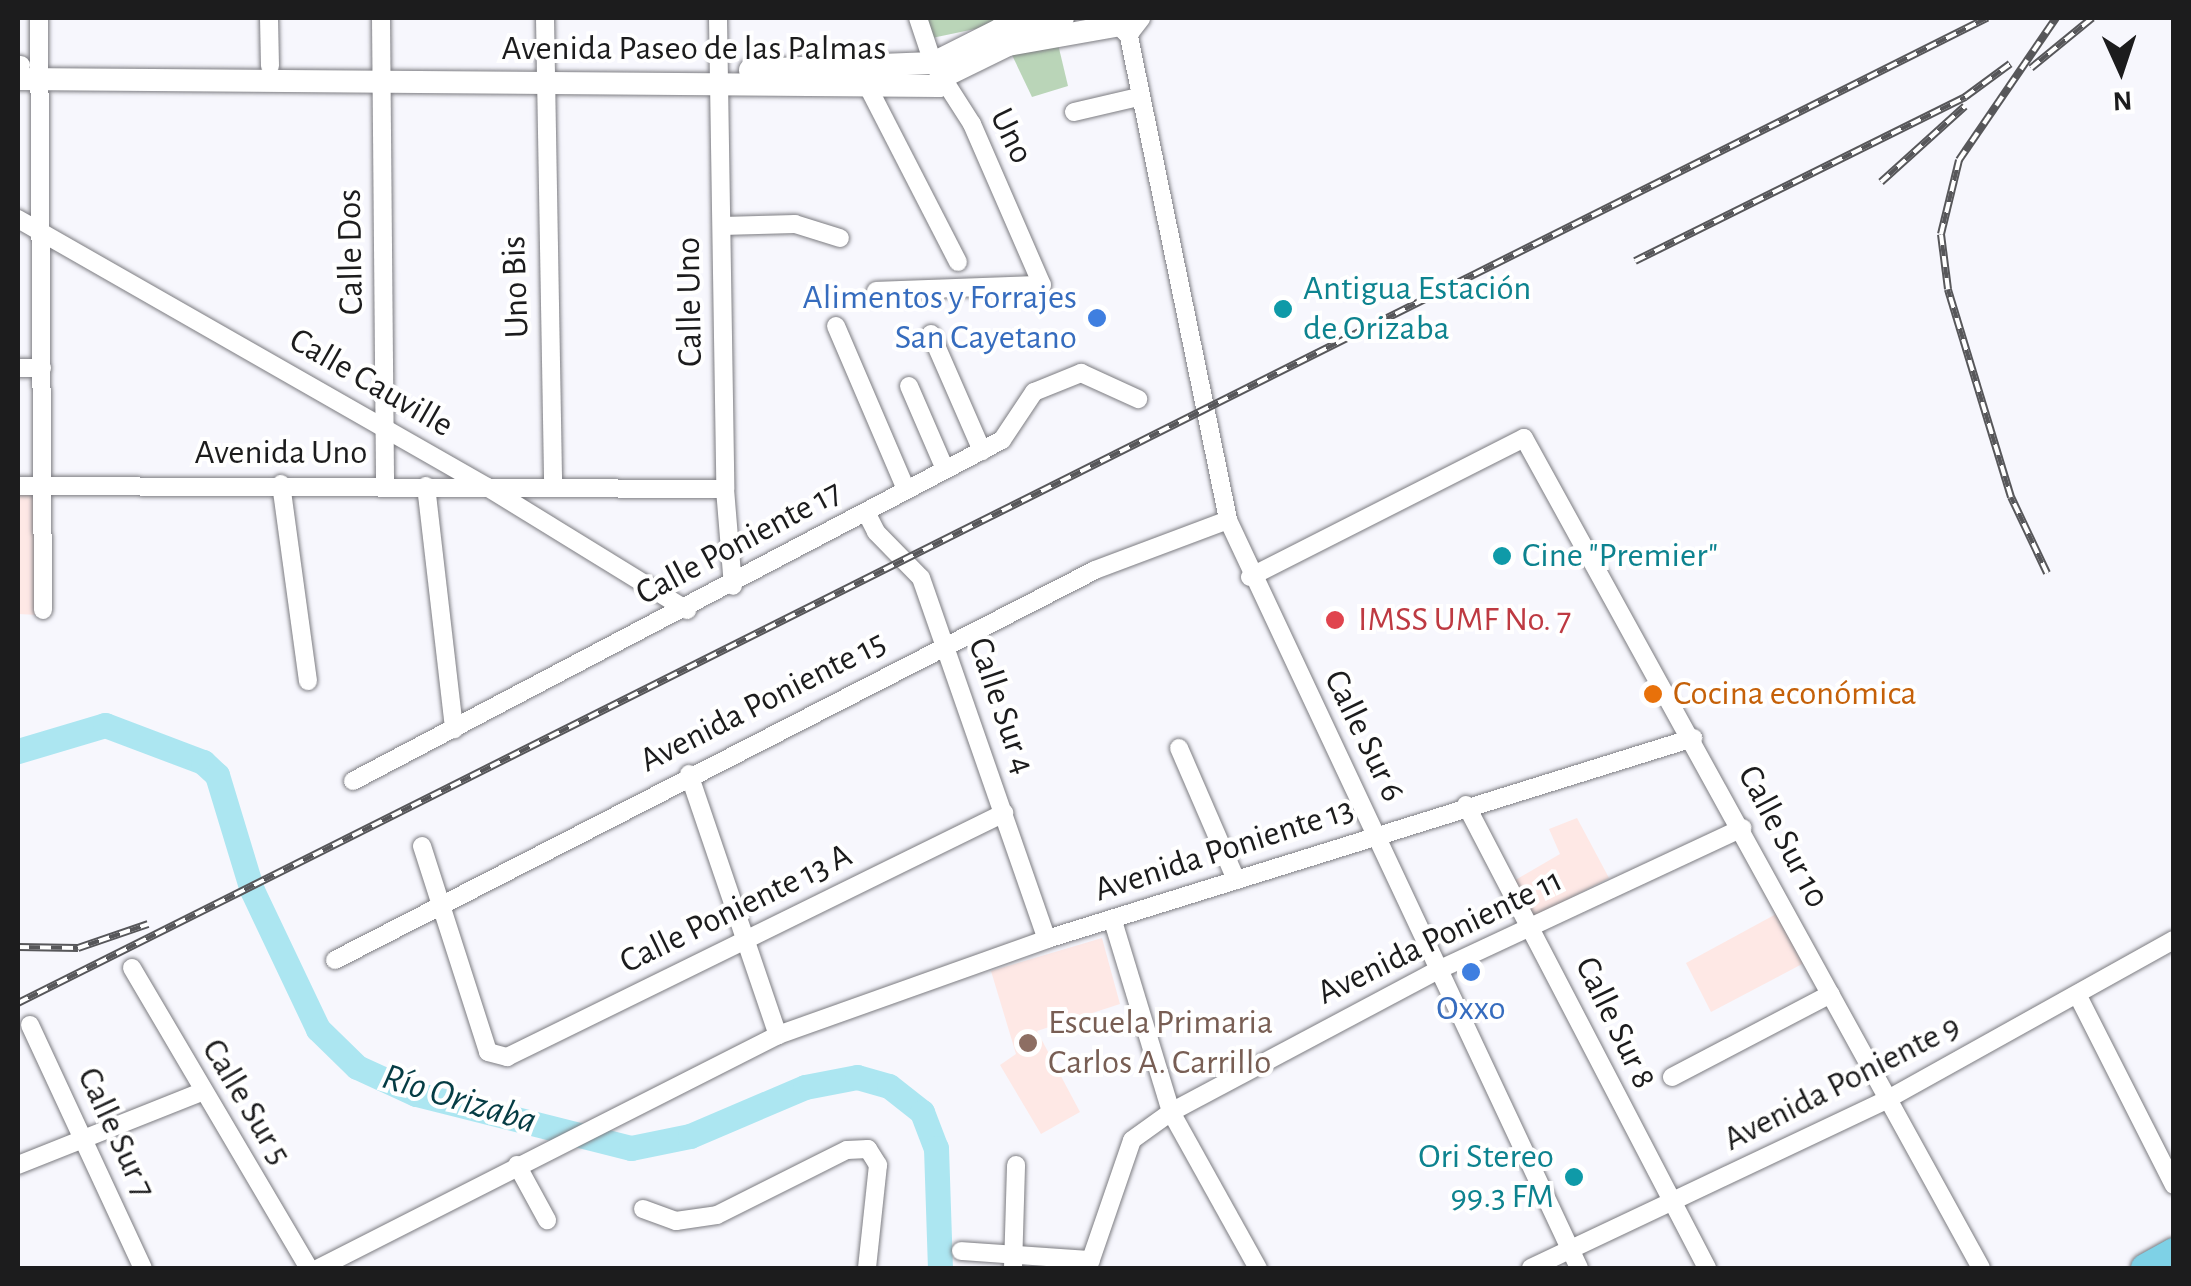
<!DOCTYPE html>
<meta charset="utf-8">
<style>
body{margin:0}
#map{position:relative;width:2191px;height:1286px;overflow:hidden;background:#f7f7fd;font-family:"Alegreya Sans",sans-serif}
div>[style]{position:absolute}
.education>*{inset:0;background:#fee8e5}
.green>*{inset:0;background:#bad5b8}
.river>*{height:25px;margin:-12.5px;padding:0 12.5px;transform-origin:12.5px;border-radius:12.5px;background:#ace6f1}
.roads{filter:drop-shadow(0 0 2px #7c7c81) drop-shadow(0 0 2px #7c7c81)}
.street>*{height:18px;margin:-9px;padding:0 9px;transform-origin:9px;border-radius:9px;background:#fff}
.secondary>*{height:22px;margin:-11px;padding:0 11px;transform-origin:11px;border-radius:11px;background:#fff}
.primary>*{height:28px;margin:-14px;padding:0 14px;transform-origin:14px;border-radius:14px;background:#7ed1e6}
.rail>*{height:8px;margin-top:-4px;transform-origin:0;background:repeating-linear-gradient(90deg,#fff 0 11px,#57575a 0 22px);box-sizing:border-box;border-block:2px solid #57575a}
.dots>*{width:28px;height:28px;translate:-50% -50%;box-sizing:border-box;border:5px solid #fff;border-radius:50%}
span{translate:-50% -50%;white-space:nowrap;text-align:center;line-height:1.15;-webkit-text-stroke:8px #fff;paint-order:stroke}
.street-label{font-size:35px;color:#1c1c1d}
.culture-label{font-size:35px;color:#0d838f}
.left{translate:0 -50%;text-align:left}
.right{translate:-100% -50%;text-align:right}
.shop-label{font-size:35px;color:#366cbe}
.health-label{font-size:35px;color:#be3a42}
.food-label{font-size:35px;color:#c56008}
.education-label{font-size:35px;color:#785e54}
.water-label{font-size:38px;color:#053c44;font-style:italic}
.frame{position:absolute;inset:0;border:20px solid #1c1c1d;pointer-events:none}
.north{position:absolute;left:2071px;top:20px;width:100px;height:100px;-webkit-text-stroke:8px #fff;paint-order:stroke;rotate:177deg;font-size:28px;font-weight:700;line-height:40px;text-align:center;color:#1c1c1d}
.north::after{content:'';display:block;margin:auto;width:35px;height:45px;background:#1c1c1d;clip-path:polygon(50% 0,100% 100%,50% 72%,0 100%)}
</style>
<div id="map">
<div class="education">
<i style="clip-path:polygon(18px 495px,39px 495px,38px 615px,18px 614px)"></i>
<i style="clip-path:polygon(1577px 818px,1609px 878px,1529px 919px,1512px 882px,1560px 854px,1549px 829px)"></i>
<i style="clip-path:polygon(1778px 913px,1804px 963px,1711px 1012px,1686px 963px)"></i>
<i style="clip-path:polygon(1102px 938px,1120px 1004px,1037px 1031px,1080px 1112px,1041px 1134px,1000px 1065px,1016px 1054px,991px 971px)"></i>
</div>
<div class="green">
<i style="clip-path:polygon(926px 18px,1028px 18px,932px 38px)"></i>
<i style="clip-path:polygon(1058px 44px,1068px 86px,1032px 97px,1012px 55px)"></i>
</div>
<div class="river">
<i style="left:18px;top:751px;width:91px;rotate:-16.6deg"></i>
<i style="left:105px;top:725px;width:105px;rotate:20.7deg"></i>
<i style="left:203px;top:762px;width:19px;rotate:43deg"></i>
<i style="left:217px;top:775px;width:120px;rotate:73.1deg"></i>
<i style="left:252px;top:890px;width:154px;rotate:64.6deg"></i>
<i style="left:318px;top:1029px;width:54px;rotate:44.3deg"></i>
<i style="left:357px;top:1067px;width:65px;rotate:24.6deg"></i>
<i style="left:416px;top:1094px;width:222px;rotate:14.1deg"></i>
<i style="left:631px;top:1148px;width:60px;rotate:-11.5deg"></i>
<i style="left:690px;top:1136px;width:125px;rotate:-23.1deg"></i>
<i style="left:805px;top:1087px;width:53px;rotate:-10.9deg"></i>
<i style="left:857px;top:1077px;width:33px;rotate:16deg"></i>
<i style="left:889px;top:1086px;width:42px;rotate:38.2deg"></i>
<i style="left:922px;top:1112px;width:39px;rotate:69deg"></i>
<i style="left:936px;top:1148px;width:120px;rotate:88.1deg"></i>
</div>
<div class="roads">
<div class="street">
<i style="left:39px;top:18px;width:592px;rotate:89.61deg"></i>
<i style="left:269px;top:18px;width:48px;rotate:88.8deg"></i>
<i style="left:381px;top:18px;width:467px;rotate:89.5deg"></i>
<i style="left:545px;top:18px;width:470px;rotate:89deg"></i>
<i style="left:718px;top:18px;width:471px;rotate:89.1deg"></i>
<i style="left:725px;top:489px;width:97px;rotate:85.3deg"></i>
<i style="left:1128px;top:32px;width:498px;rotate:78.4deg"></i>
<i style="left:1228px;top:520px;width:826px;rotate:64.86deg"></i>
<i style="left:18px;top:65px;width:3px"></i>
<i style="left:867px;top:85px;width:199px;rotate:62.8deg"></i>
<i style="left:1074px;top:112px;width:66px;rotate:-13.2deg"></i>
<i style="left:18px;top:219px;width:540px;rotate:29.74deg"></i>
<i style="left:487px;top:487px;width:235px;rotate:31.6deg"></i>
<i style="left:722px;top:226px;width:73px;rotate:-1.6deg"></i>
<i style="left:795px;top:224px;width:47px;rotate:17.3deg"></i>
<i style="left:876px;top:291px;width:166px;rotate:-2.1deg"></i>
<i style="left:1042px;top:285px;width:176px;rotate:-113.5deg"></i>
<i style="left:972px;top:124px;width:72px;rotate:-122.6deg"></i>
<i style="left:933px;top:63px;width:47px;rotate:-108.4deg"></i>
<i style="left:836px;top:326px;width:175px;rotate:66.8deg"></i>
<i style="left:931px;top:334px;width:128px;rotate:66.4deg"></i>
<i style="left:18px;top:368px;width:24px"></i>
<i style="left:909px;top:386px;width:90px;rotate:66.6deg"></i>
<i style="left:281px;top:484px;width:199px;rotate:82.2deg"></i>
<i style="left:18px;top:486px;width:707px;rotate:0.24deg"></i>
<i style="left:426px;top:486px;width:245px;rotate:83.4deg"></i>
<i style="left:866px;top:512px;width:22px;rotate:63deg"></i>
<i style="left:876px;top:532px;width:64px;rotate:45.6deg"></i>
<i style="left:921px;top:578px;width:382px;rotate:70.8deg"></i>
<i style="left:1250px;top:577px;width:307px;rotate:-26.9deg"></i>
<i style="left:1524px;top:438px;width:947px;rotate:61.16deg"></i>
<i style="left:1179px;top:748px;width:144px;rotate:66.6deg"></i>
<i style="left:689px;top:774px;width:276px;rotate:71.2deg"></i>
<i style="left:353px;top:781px;width:733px;rotate:-27.72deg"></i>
<i style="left:1002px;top:440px;width:58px;rotate:-56.3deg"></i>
<i style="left:1034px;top:392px;width:51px;rotate:-22deg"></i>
<i style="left:1081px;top:373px;width:63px;rotate:24.5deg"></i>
<i style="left:1466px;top:805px;width:522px;rotate:62.5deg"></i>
<i style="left:422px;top:846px;width:216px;rotate:72.2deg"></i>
<i style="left:488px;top:1052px;width:20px;rotate:15deg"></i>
<i style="left:507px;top:1057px;width:554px;rotate:-26.15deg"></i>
<i style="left:1113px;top:921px;width:200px;rotate:73.1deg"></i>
<i style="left:1171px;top:1112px;width:179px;rotate:60.9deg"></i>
<i style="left:335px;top:960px;width:854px;rotate:-27.16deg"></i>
<i style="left:1095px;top:570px;width:142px;rotate:-20.6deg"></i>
<i style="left:132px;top:968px;width:348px;rotate:59.5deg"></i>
<i style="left:2078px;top:996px;width:212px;rotate:63.1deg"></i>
<i style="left:30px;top:1025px;width:268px;rotate:65.1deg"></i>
<i style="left:1672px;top:1077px;width:179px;rotate:-27.6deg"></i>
<i style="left:18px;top:1165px;width:197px;rotate:-21.7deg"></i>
<i style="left:517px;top:1165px;width:63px;rotate:61.4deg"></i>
<i style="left:643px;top:1209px;width:35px;rotate:20deg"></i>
<i style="left:676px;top:1221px;width:41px;rotate:-8.3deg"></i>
<i style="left:717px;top:1215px;width:145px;rotate:-26.6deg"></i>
<i style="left:847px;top:1150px;width:21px;rotate:-3deg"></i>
<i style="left:868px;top:1149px;width:19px;rotate:58deg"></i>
<i style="left:878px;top:1165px;width:104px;rotate:96.1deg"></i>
<i style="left:961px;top:1251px;width:130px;rotate:4deg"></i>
<i style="left:319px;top:1268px;width:515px;rotate:-26.91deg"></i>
<i style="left:778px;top:1035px;width:286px;rotate:-19.6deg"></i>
<i style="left:1047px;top:939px;width:677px;rotate:-17.28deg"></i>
<i style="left:1013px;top:1268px;width:103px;rotate:-88.3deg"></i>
<i style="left:1088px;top:1268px;width:135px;rotate:-71deg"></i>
<i style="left:1132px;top:1140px;width:48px;rotate:-35.7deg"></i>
<i style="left:1171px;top:1112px;width:302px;rotate:-28deg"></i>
<i style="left:1438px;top:970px;width:336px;rotate:-25deg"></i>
<i style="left:1531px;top:1268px;width:395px;rotate:-25.3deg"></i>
<i style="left:1888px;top:1099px;width:327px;rotate:-29.1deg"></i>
</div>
<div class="secondary">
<i style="left:1113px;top:18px;width:21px;rotate:43deg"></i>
<i style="left:1128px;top:32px;width:18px;rotate:-52deg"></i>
<i style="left:750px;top:70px;width:183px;rotate:-2.2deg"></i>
<i style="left:933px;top:63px;width:74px;rotate:-26.6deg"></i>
<i style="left:999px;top:30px;width:65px;rotate:-10.6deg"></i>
<i style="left:18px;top:79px;width:921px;rotate:0.44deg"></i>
<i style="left:939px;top:86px;width:8px;rotate:-76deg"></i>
<i style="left:941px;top:78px;width:75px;rotate:-26.2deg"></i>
<i style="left:1008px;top:45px;width:109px;rotate:-10.1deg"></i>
</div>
<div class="primary">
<i style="left:2145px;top:1268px;width:33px;rotate:-29deg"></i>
</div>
</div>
<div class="rail">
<i style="left:2031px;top:68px;width:79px;rotate:-39.3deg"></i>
<i style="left:1881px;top:182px;width:113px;rotate:-42.1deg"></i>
<i style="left:1635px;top:261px;width:369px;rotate:-26.4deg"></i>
<i style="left:1965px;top:97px;width:56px;rotate:-36.3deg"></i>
<i style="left:2047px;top:573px;width:84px;rotate:-115.3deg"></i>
<i style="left:2011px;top:497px;width:217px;rotate:-106.9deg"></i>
<i style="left:1948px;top:289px;width:55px;rotate:-97.3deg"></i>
<i style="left:1941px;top:234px;width:76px;rotate:-76.3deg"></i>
<i style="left:1959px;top:160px;width:172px;rotate:-55.7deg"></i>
<i style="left:18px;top:947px;width:60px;rotate:1deg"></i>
<i style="left:78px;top:948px;width:74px;rotate:-18.9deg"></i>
<i style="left:18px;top:1003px;width:2202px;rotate:-26.58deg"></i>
</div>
<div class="dots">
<i style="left:1283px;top:309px;background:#0f9aa8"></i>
<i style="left:1097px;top:318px;background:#3f7fe0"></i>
<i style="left:1502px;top:556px;background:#0f9aa8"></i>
<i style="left:1335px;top:620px;background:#e0444e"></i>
<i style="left:1653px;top:694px;background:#e8710a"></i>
<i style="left:1471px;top:972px;background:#3f7fe0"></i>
<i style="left:1028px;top:1043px;background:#8d6e63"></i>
<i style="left:1574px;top:1177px;background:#0f9aa8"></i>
</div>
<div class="street-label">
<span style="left:694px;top:49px">Avenida Paseo de las Palmas</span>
<span style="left:1011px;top:136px;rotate:64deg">Uno</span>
<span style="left:351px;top:252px;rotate:-91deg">Calle Dos</span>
<span style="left:516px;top:287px;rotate:-92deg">Uno Bis</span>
<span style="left:690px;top:302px;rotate:-91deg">Calle Uno</span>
<span style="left:371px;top:383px;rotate:30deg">Calle Cauville</span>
<span style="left:281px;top:453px">Avenida Uno</span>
<span style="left:739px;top:543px;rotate:-28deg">Calle Poniente 17</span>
<span style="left:763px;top:702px;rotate:-27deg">Avenida Poniente 15</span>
<span style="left:1001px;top:706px;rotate:71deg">Calle Sur 4</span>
<span style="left:1364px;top:736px;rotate:64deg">Calle Sur 6</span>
<span style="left:1783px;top:837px;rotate:62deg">Calle Sur 10</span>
<span style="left:1224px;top:850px;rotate:-18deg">Avenida Poniente 13</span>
<span style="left:736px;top:909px;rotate:-26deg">Calle Poniente 13 A</span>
<span style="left:1440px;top:937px;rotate:-26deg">Avenida Poniente 11</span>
<span style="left:1615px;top:1023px;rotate:64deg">Calle Sur 8</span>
<span style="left:1842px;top:1083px;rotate:-27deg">Avenida Poniente 9</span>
<span style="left:246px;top:1102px;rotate:59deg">Calle Sur 5</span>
<span style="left:116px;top:1133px;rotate:65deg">Calle Sur 7</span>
</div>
<div class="culture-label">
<span class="left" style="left:1303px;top:309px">Antigua Estación<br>de Orizaba</span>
<span class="left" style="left:1522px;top:556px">Cine "Premier"</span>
<span class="right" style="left:1554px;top:1177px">Ori Stereo<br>99.3 FM</span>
</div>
<div class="shop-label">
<span class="right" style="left:1077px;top:318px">Alimentos y Forrajes<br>San Cayetano</span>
<span style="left:1471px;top:1009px">Oxxo</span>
</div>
<div class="health-label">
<span class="left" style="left:1358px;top:620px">IMSS UMF No. 7</span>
</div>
<div class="food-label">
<span class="left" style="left:1673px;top:694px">Cocina económica</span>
</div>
<div class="education-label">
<span class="left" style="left:1048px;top:1043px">Escuela Primaria<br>Carlos A. Carrillo</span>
</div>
<div class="water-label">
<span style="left:459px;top:1100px;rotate:17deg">Río Orizaba</span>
</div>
<div class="frame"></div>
<div class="north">N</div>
</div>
